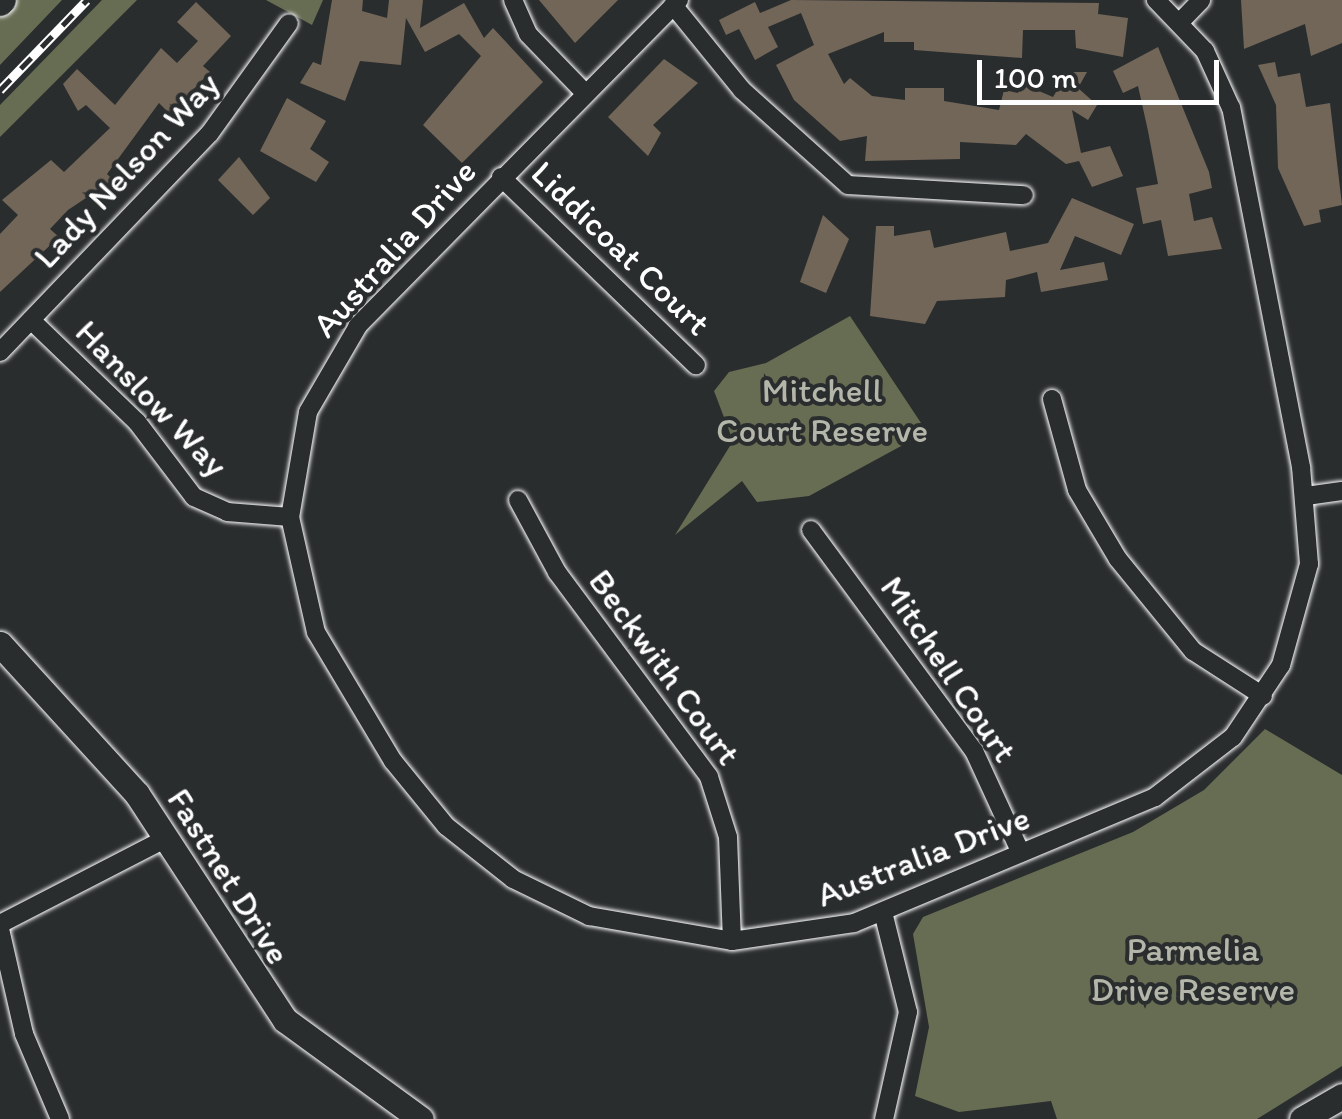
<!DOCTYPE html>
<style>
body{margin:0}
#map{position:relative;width:1342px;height:1119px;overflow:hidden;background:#2a2d2e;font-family:Itim,sans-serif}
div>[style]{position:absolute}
.green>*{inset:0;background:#676d53}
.building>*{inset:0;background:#726658}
.roads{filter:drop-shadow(0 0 2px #fff) drop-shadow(0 0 2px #fff)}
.street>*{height:18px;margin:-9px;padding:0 9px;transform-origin:9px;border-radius:9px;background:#2a2d2e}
.secondary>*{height:25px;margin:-12.5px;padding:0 12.5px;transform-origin:12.5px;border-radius:12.5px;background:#2a2d2e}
.rail>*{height:9px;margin-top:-4.5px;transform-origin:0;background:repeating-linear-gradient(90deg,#2a2d2e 0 15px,#fff 0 30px);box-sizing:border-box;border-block:2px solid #fff}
span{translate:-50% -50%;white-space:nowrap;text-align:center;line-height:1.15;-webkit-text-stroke:8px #2a2d2e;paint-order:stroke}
.street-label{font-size:35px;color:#fff}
.park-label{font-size:35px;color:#b3b6a9}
.scale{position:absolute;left:977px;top:60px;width:242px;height:45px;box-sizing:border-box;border:5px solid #fff;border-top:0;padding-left:12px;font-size:30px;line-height:35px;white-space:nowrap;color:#fff;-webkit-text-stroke:8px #2a2d2e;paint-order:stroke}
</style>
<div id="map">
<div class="green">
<i style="clip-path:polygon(17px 0,62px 0,0 65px,0 17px)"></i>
<i style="clip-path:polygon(102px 0,137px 0,0 137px,0 105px)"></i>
<i style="clip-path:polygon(266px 0,323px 0,312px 25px)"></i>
<i style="clip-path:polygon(850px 316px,927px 432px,809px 496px,757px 502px,742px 481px,675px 535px,733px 441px,714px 391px,729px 372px,766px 363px)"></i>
<i style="clip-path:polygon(1265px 729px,1342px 775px,1342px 1066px,1257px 1119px,1057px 1119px,1051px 1101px,959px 1112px,915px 1096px,929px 1027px,913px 934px,923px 917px,1133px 832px,1204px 790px)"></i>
</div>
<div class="building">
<i style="clip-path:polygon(332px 0,363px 0,362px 11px,387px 18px,389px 0,423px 0,420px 28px,464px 3px,484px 38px,493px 28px,543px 82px,462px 163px,423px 125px,481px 56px,459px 34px,425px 52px,406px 18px,401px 65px,360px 61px,345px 101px,300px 83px,313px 62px,321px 65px)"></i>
<i style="clip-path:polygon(539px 0,618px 0,575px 43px)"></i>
<i style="clip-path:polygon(791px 0,1099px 3px,1098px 14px,1128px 18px,1123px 57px,1076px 48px,1075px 30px,1023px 30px,1022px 58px,914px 50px,914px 42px,884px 42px,884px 32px,828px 54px,844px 84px,850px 78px,872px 96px,905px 100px,905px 88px,944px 88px,944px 101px,999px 110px,1004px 90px,1018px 93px,1020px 83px,1053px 97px,1068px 72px,1087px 72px,1078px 88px,1097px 105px,1088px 120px,1072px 110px,1081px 153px,1110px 146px,1123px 176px,1092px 187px,1079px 161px,1066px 164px,1026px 134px,1016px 145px,960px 142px,960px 159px,865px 161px,867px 136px,840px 141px,794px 100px,776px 65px,814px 45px,801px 13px,768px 27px,778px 47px,755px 60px,739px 29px,726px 35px,719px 20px,755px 2px,760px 13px)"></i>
<i style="clip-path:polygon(1241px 0,1342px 0,1342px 43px,1311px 56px,1305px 24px,1244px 49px)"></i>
<i style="clip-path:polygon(196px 2px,231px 36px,203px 66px,210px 72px,170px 114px,159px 103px,107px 174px,113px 180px,68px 210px,50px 229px,59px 237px,0 292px,0 234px,18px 215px,2px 200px,51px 160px,64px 172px,110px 128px,86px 105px,78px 111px,63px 84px,77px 69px,115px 105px,161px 48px,177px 63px,198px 41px,177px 22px)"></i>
<i style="clip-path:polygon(1158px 47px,1209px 172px,1212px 188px,1189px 194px,1194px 221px,1212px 217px,1222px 249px,1168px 256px,1161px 220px,1143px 224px,1136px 188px,1158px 184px,1148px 131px,1138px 86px,1123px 93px,1113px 71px)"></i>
<i style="clip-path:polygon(664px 59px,698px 83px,653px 125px,661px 133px,648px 156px,608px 117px)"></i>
<i style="clip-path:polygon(1275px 62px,1278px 77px,1300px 73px,1306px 107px,1330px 103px,1342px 205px,1319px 210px,1321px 222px,1304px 226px,1278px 168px,1276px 105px,1258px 65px)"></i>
<i style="clip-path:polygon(287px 98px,326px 121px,310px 149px,329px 162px,316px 182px,260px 151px)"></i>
<i style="clip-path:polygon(239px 157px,270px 198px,253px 215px,218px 180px)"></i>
<i style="clip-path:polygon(1072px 198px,1134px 224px,1121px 255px,1075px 236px,1060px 270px,1104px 262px,1108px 280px,1041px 292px,1037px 272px,1006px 280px,1005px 297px,937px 301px,925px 324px,870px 316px,876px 226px,894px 226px,894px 236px,930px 230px,934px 248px,1006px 232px,1010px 251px,1048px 243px)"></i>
<i style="clip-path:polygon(823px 215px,849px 239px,826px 293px,800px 282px)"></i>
</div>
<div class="roads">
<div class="street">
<i style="left:513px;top:0;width:37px;rotate:66deg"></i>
<i style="left:528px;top:34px;width:79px;rotate:46deg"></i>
<i style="left:679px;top:0;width:458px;rotate:134.6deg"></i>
<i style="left:358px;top:326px;width:99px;rotate:120.2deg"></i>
<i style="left:308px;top:412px;width:107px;rotate:99.7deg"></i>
<i style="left:290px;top:517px;width:118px;rotate:77.3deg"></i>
<i style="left:316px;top:632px;width:150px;rotate:59.2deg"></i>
<i style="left:393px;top:761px;width:84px;rotate:50.8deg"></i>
<i style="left:446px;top:826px;width:85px;rotate:38.3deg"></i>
<i style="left:513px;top:879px;width:85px;rotate:26deg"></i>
<i style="left:589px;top:916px;width:145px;rotate:9.9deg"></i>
<i style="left:732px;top:941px;width:123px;rotate:-8.4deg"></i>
<i style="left:854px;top:923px;width:326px;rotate:-22.7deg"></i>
<i style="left:1155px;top:797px;width:98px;rotate:-37.6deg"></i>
<i style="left:1233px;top:737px;width:87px;rotate:-56.3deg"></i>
<i style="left:1281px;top:665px;width:105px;rotate:-74.5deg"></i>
<i style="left:1309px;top:564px;width:97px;rotate:-94.7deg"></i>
<i style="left:1301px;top:467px;width:366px;rotate:-101deg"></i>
<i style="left:1231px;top:108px;width:63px;rotate:-114.5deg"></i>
<i style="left:1205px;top:51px;width:71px;rotate:-133.9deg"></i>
<i style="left:673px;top:5px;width:109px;rotate:50.9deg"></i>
<i style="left:742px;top:90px;width:142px;rotate:41.9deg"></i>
<i style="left:848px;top:185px;width:176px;rotate:3.3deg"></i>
<i style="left:1181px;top:21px;width:29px;rotate:-46deg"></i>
<i style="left:501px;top:177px;width:271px;rotate:44deg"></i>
<i style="left:31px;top:320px;width:147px;rotate:43.9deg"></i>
<i style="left:137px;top:422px;width:94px;rotate:52.8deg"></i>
<i style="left:194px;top:497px;width:36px;rotate:24deg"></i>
<i style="left:227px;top:512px;width:63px;rotate:4.5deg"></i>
<i style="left:0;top:352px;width:303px;rotate:-46.2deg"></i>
<i style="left:210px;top:133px;width:135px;rotate:-54.3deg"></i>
<i style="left:1052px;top:399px;width:94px;rotate:74.6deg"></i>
<i style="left:1077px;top:490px;width:80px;rotate:59.3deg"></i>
<i style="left:1118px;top:559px;width:119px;rotate:50.8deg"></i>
<i style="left:1193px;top:651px;width:83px;rotate:32.7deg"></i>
<i style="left:1306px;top:496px;width:36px;rotate:-8deg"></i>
<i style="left:518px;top:500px;width:82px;rotate:61.6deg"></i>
<i style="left:557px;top:572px;width:255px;rotate:53.4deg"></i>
<i style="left:709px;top:777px;width:63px;rotate:72.4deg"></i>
<i style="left:728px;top:837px;width:104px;rotate:87.8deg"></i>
<i style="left:811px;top:530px;width:275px;rotate:53.6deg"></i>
<i style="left:974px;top:751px;width:112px;rotate:65.3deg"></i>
<i style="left:883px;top:912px;width:103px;rotate:76deg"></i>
<i style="left:908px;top:1012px;width:110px;rotate:102.6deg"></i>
<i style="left:0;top:924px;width:186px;rotate:-27.3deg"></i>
<i style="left:0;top:929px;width:108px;rotate:77.1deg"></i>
<i style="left:24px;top:1034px;width:92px;rotate:67deg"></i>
</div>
<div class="secondary">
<i style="left:0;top:3px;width:4px;rotate:-45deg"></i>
<i style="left:0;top:644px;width:203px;rotate:47.6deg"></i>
<i style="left:137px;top:794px;width:270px;rotate:56.8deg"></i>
<i style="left:285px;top:1020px;width:168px;rotate:36.1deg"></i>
<i style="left:1302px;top:1119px;width:46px;rotate:-29.9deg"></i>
</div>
</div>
<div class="rail">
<i style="left:0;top:90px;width:125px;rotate:-46deg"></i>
</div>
<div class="street-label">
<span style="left:126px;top:170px;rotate:-47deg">Lady Nelson Way</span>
<span style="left:394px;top:248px;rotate:-48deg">Australia Drive</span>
<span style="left:621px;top:248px;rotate:44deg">Liddicoat Court</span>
<span style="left:152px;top:398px;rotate:46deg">Hanslow Way</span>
<span style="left:665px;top:667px;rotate:54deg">Beckwith Court</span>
<span style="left:949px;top:669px;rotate:56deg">Mitchell Court</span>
<span style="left:923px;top:856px;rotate:-21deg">Australia Drive</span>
<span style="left:229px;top:876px;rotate:58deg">Fastnet Drive</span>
</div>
<div class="park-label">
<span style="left:822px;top:410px">Mitchell<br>Court Reserve</span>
<span style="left:1193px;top:969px">Parmelia<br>Drive Reserve</span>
</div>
<div class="scale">100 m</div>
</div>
